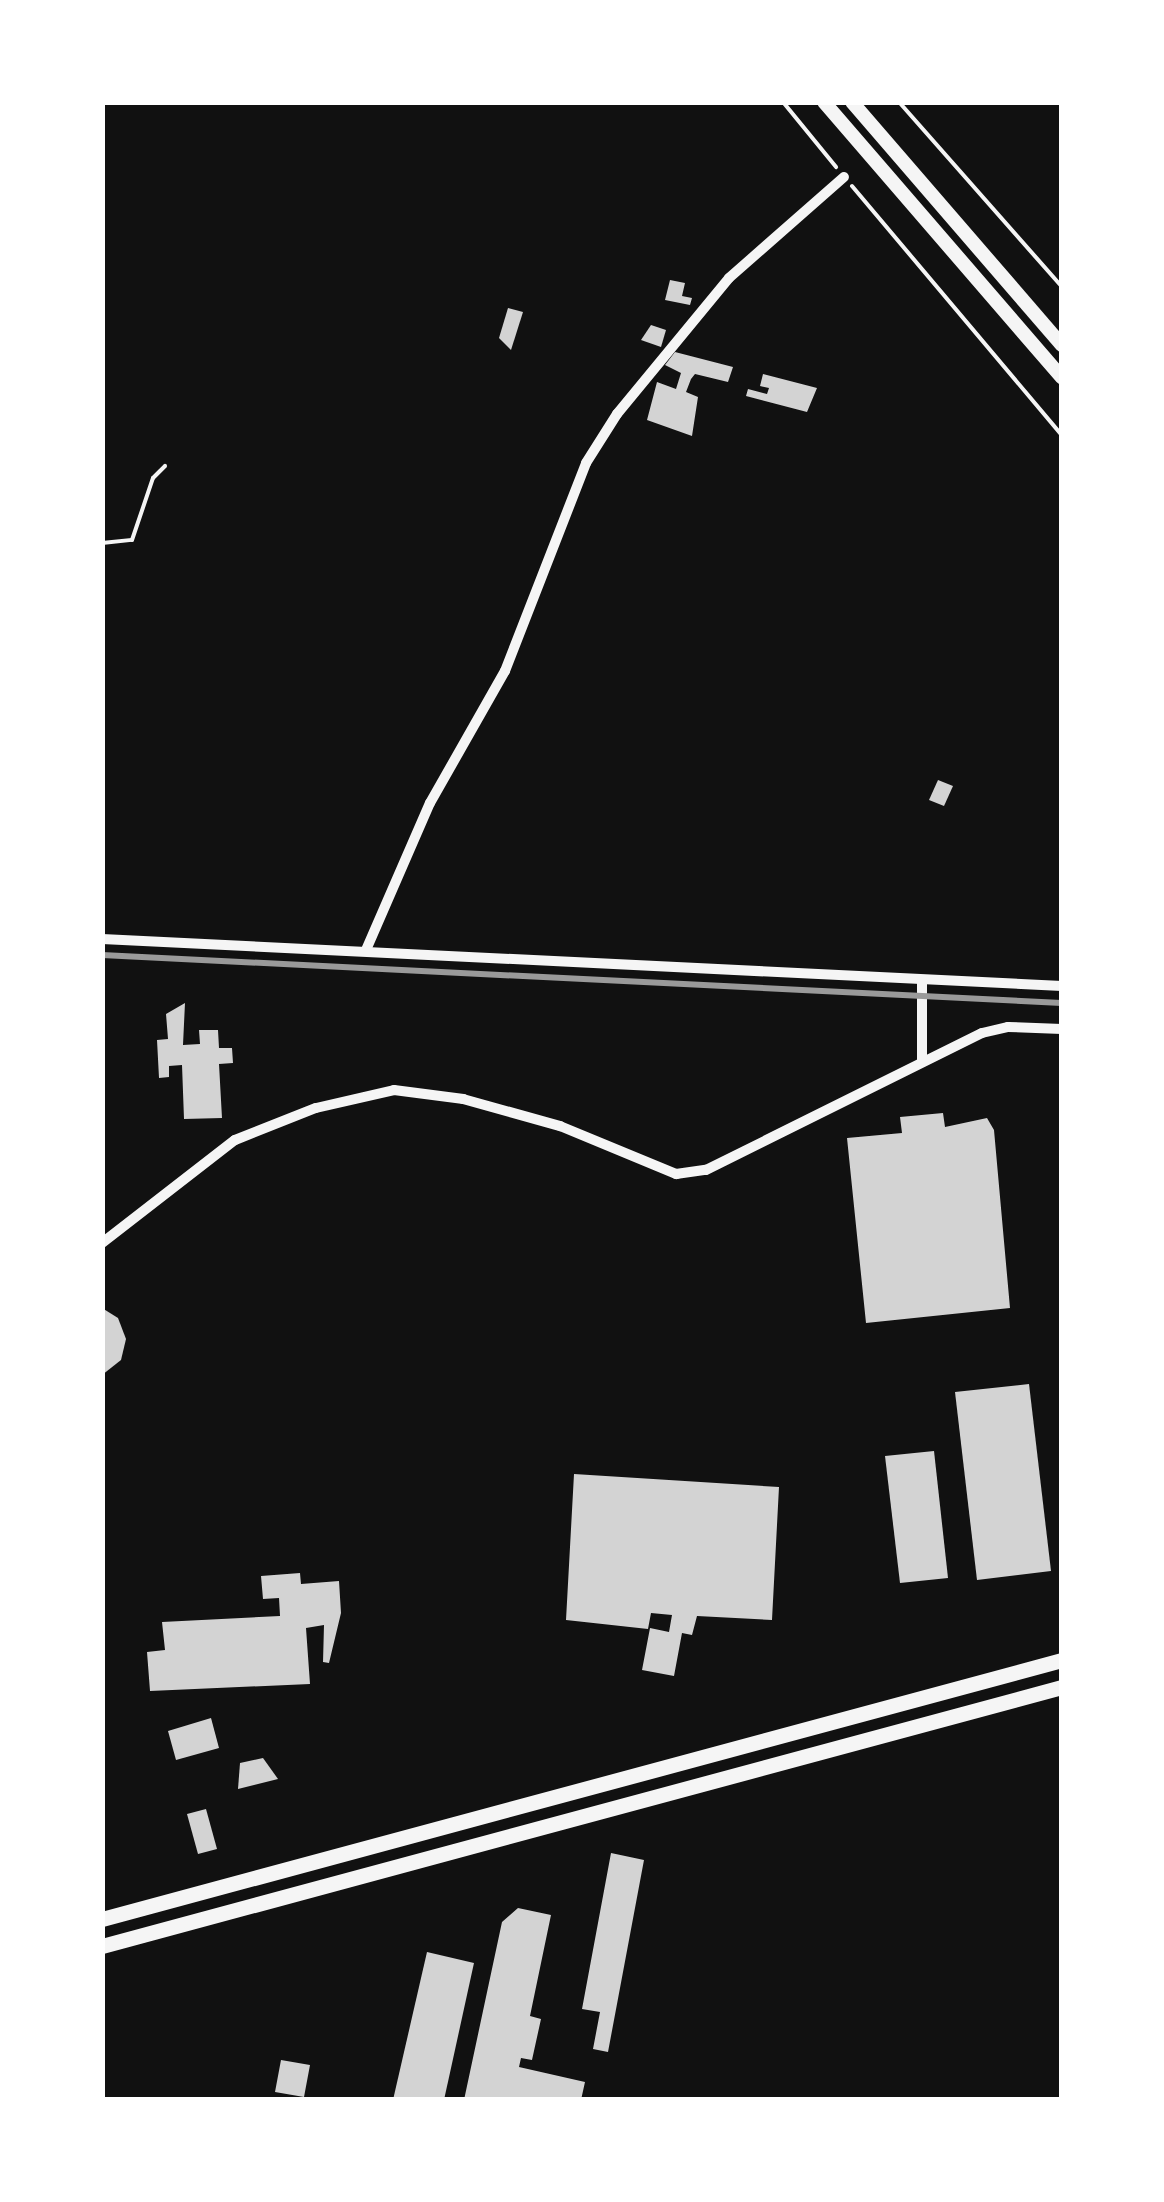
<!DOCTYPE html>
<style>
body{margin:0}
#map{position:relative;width:1164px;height:2202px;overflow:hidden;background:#111;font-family:"Space Grotesk",sans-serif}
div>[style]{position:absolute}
.building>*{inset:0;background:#d3d3d3}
.path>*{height:4px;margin:-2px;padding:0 2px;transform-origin:2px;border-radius:2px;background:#f5f5f5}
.minor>*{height:10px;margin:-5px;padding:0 5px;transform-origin:5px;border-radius:5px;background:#f5f5f5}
.secondary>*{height:14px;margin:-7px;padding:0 7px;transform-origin:7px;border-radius:7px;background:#f5f5f5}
.primary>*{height:15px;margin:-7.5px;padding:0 7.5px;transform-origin:7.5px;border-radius:7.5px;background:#f5f5f5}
.rail>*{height:6px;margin:-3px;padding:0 3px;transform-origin:3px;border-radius:3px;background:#9a9a9a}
span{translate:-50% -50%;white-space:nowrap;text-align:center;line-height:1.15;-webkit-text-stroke:8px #fff;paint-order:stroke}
.frame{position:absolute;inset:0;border:105px solid #fff;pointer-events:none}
</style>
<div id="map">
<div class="building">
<i style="clip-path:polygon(670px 280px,685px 283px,682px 296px,692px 298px,690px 305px,665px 300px)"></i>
<i style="clip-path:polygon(508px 308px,523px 312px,511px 350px,499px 338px)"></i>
<i style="clip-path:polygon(651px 325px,666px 330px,661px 347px,641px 340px)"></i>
<i style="clip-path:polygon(675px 352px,733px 367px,728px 382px,695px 374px,691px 379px,686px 392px,698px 397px,692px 436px,647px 420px,657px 382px,676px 389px,681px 373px,665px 365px)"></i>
<i style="clip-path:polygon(763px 374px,817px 388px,807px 412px,746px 396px,748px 389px,767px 394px,769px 388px,760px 386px)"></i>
<i style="clip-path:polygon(938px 780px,953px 786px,944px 806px,929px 800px)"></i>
<i style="clip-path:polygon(185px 1003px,183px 1045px,200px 1044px,199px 1030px,218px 1030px,219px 1048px,232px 1048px,233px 1063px,219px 1064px,222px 1118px,184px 1119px,182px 1065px,169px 1066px,169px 1077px,159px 1078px,157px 1040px,168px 1039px,166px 1014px)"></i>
<i style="clip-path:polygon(943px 1113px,945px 1127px,987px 1118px,994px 1130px,1010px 1308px,866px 1323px,847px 1138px,902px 1133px,900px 1117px)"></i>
<i style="clip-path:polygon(102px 1308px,118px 1318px,126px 1339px,121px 1360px,102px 1375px)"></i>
<i style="clip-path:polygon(1029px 1384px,1051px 1571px,977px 1580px,955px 1392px)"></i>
<i style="clip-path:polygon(934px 1451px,948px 1578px,900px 1583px,885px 1456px)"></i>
<i style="clip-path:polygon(574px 1474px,779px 1487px,772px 1620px,697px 1616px,692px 1635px,682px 1633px,674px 1676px,642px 1670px,650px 1628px,669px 1632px,672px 1615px,651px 1613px,648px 1629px,566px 1620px)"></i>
<i style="clip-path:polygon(300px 1573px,301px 1584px,339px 1581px,341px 1613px,329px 1663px,323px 1662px,324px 1625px,306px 1628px,310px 1684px,150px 1691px,147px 1652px,165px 1650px,162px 1622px,280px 1616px,279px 1598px,263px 1599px,261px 1576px)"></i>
<i style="clip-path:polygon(211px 1718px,219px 1748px,176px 1760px,168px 1731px)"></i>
<i style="clip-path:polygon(263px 1758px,278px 1779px,238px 1789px,240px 1763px)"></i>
<i style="clip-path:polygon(206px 1809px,217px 1849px,198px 1854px,187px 1814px)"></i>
<i style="clip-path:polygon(611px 1853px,644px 1860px,608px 2052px,593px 2049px,600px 2012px,582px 2009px)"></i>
<i style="clip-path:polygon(518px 1908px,551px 1915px,530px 2016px,541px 2019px,532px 2060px,521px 2058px,519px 2067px,585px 2082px,581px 2100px,464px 2100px,502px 1922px)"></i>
<i style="clip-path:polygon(427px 1952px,474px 1963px,444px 2100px,393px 2100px)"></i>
<i style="clip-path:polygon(281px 2060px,310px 2065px,304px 2097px,275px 2092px)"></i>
</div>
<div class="path">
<i style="left:783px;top:102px;width:84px;rotate:50.8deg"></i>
<i style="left:899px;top:102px;width:247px;rotate:48.6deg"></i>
<i style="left:852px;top:186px;width:326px;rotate:49.9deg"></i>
<i style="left:102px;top:543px;width:30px;rotate:-6deg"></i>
<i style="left:132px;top:540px;width:65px;rotate:-71.3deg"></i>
<i style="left:153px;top:478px;width:17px;rotate:-45deg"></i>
</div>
<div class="minor">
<i style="left:102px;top:939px;width:961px;rotate:2.8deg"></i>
<i style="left:366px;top:950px;width:160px;rotate:-66.5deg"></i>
<i style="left:430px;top:803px;width:152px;rotate:-60.4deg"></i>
<i style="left:505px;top:671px;width:223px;rotate:-68.7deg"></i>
<i style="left:586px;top:463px;width:58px;rotate:-57.7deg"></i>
<i style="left:617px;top:414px;width:176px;rotate:-50.5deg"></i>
<i style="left:729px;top:278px;width:153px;rotate:-41.3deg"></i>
<i style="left:922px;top:980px;width:82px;rotate:90deg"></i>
<i style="left:102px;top:1243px;width:168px;rotate:-37.8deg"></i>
<i style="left:235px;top:1140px;width:87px;rotate:-21.6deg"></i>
<i style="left:316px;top:1108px;width:80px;rotate:-13deg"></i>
<i style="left:394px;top:1090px;width:70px;rotate:7.4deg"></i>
<i style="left:463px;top:1099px;width:101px;rotate:15.6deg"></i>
<i style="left:560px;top:1126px;width:126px;rotate:22.5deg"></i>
<i style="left:676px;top:1174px;width:30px;rotate:-8deg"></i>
<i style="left:706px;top:1170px;width:308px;rotate:-26.4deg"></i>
<i style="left:982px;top:1033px;width:27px;rotate:-13deg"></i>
<i style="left:1008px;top:1027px;width:54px;rotate:2.1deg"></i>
</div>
<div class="secondary">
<i style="left:824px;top:102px;width:364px;rotate:49.2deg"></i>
<i style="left:852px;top:102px;width:321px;rotate:49.2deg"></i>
</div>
<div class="primary">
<i style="left:102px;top:1919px;width:994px;rotate:-15.1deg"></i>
<i style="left:102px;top:1946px;width:994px;rotate:-15.1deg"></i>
</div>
<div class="rail">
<i style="left:102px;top:955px;width:961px;rotate:2.86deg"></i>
</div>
<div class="frame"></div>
</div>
